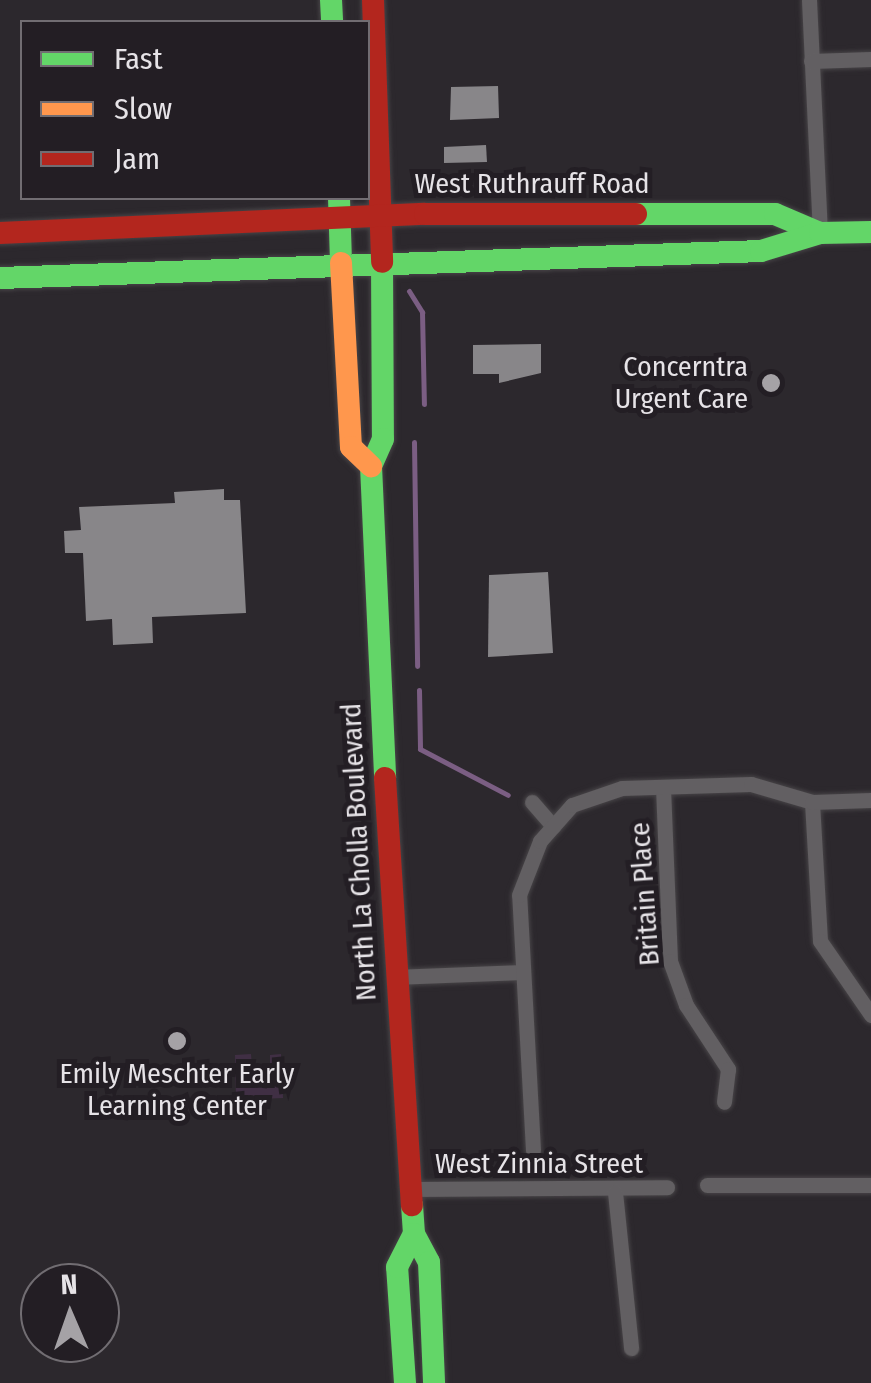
<!DOCTYPE html>
<style>
body{margin:0}
#map{position:relative;width:871px;height:1383px;overflow:hidden;background:#2c282d;font-family:"Fira Sans Condensed",sans-serif}
div>[style]{position:absolute}
.green>*{inset:0;background:#402f44}
.stream>*{height:5px;margin:-2.5px;padding:0 2.5px;transform-origin:2.5px;border-radius:2.5px;background:#7b5e83}
.building>*{inset:0;background:#888689}
.roads{filter:drop-shadow(0 0 2px #474447) drop-shadow(0 0 2px #474447)}
.street>*{height:15px;margin:-7.5px;padding:0 7.5px;transform-origin:7.5px;border-radius:7.5px;background:#625f62}
.fast>*{height:22px;margin:-11px;padding:0 11px;transform-origin:11px;border-radius:11px;background:#63d668}
.slow>*{height:22px;margin:-11px;padding:0 11px;transform-origin:11px;border-radius:11px;background:#ff974d}
.jam>*{height:22px;margin:-11px;padding:0 11px;transform-origin:11px;border-radius:11px;background:#b3261e}
.dots>*{width:28px;height:28px;translate:-50% -50%;box-sizing:border-box;border:5px solid #231e24;border-radius:50%}
span{translate:-50% -50%;white-space:nowrap;text-align:center;line-height:1.15;-webkit-text-stroke:10px #231e24;paint-order:stroke}
.street-label{font-size:28px;color:#e6e3e7}
.poi-label{font-size:28px;color:#e6e3e7}
.right{translate:-100% -50%;text-align:right}
.legend{position:absolute;left:20px;top:20px;width:350px;height:180px;box-sizing:border-box;background:#231e24;border:2px solid #716d72;margin:0;padding:12px 18px;list-style:none;font-size:30px;color:#e6e3e7}
.legend li{display:flex;align-items:center;gap:20px;height:50px}
.legend b{width:50px;border:2px solid #716d72}
.north{position:absolute;left:20px;top:1263px;width:100px;height:100px;box-sizing:border-box;background:#231e24;border:2px solid #716d72;border-radius:50%;rotate:358deg;font-size:28px;font-weight:700;line-height:40px;text-align:center;color:#e6e3e7}
.north::after{content:'';display:block;margin:auto;width:35px;height:45px;background:#a5a2a6;clip-path:polygon(50% 0,100% 100%,50% 72%,0 100%)}
</style>
<div id="map">
<div class="green">
<i style="clip-path:polygon(251px 1054px,252px 1067px,270px 1066px,270px 1055px,281px 1054px,283px 1098px,236px 1100px,235px 1055px)"></i>
</div>
<div class="stream">
<i style="left:409px;top:291px;width:25px;rotate:58deg"></i>
<i style="left:422px;top:312px;width:92px;rotate:88.8deg"></i>
<i style="left:414px;top:442px;width:224px;rotate:89.2deg"></i>
<i style="left:419px;top:690px;width:59px;rotate:89deg"></i>
<i style="left:420px;top:749px;width:99px;rotate:27.6deg"></i>
</div>
<div class="building">
<i style="clip-path:polygon(498px 86px,499px 118px,450px 120px,451px 87px)"></i>
<i style="clip-path:polygon(486px 145px,487px 162px,444px 163px,444px 147px)"></i>
<i style="clip-path:polygon(541px 344px,541px 373px,499px 383px,499px 374px,473px 374px,473px 345px)"></i>
<i style="clip-path:polygon(224px 489px,224px 500px,240px 500px,246px 613px,152px 617px,153px 643px,113px 645px,112px 619px,86px 621px,83px 553px,65px 553px,64px 531px,81px 530px,79px 507px,175px 503px,174px 492px)"></i>
<i style="clip-path:polygon(548px 572px,553px 653px,488px 657px,489px 575px)"></i>
</div>
<div class="roads">
<div class="street">
<i style="left:809px;top:0;width:233px;rotate:87.3deg"></i>
<i style="left:811px;top:61px;width:60px;rotate:-1.9deg"></i>
<i style="left:663px;top:787px;width:174px;rotate:87.7deg"></i>
<i style="left:670px;top:961px;width:47px;rotate:70deg"></i>
<i style="left:686px;top:1005px;width:77px;rotate:56.7deg"></i>
<i style="left:728px;top:1069px;width:33px;rotate:97deg"></i>
<i style="left:532px;top:802px;width:32px;rotate:49deg"></i>
<i style="left:812px;top:802px;width:139px;rotate:86.7deg"></i>
<i style="left:820px;top:941px;width:90px;rotate:55.4deg"></i>
<i style="left:394px;top:977px;width:128px;rotate:-2.2deg"></i>
<i style="left:533px;top:1150px;width:255px;rotate:-93.1deg"></i>
<i style="left:519px;top:895px;width:58px;rotate:-68.7deg"></i>
<i style="left:540px;top:841px;width:48px;rotate:-48.4deg"></i>
<i style="left:572px;top:805px;width:53px;rotate:-18.8deg"></i>
<i style="left:622px;top:788px;width:129px;rotate:-1.8deg"></i>
<i style="left:751px;top:784px;width:64px;rotate:16.4deg"></i>
<i style="left:812px;top:802px;width:59px;rotate:-1.9deg"></i>
<i style="left:707px;top:1185px;width:164px"></i>
<i style="left:411px;top:1189px;width:256px;rotate:-0.4deg"></i>
<i style="left:615px;top:1192px;width:157px;rotate:84.1deg"></i>
</div>
<div class="fast">
<i style="left:331px;top:0;width:22px;rotate:87deg"></i>
<i style="left:339px;top:198px;width:65px;rotate:88.2deg"></i>
<i style="left:636px;top:214px;width:139px"></i>
<i style="left:775px;top:214px;width:49px;rotate:22.9deg"></i>
<i style="left:382px;top:262px;width:177px;rotate:89.7deg"></i>
<i style="left:383px;top:439px;width:30px;rotate:114deg"></i>
<i style="left:371px;top:466px;width:312px;rotate:87.4deg"></i>
<i style="left:0;top:278px;width:761px;rotate:-2.03deg"></i>
<i style="left:761px;top:251px;width:62px;rotate:-17deg"></i>
<i style="left:820px;top:233px;width:51px;rotate:-1.1deg"></i>
<i style="left:412px;top:1205px;width:29px;rotate:86deg"></i>
<i style="left:414px;top:1234px;width:32px;rotate:62deg"></i>
<i style="left:429px;top:1262px;width:121px;rotate:87.6deg"></i>
<i style="left:405px;top:1383px;width:116px;rotate:-93.9deg"></i>
<i style="left:397px;top:1267px;width:37px;rotate:-63deg"></i>
</div>
<div class="slow">
<i style="left:341px;top:263px;width:184px;rotate:86.9deg"></i>
<i style="left:351px;top:447px;width:28px;rotate:44deg"></i>
</div>
<div class="jam">
<i style="left:373px;top:0;width:262px;rotate:88deg"></i>
<i style="left:0;top:233px;width:425px;rotate:-2.6deg"></i>
<i style="left:425px;top:214px;width:211px"></i>
<i style="left:385px;top:778px;width:428px;rotate:86.4deg"></i>
</div>
</div>
<div class="dots">
<i style="left:771px;top:383px;background:#a5a2a6"></i>
<i style="left:177px;top:1041px;background:#a5a2a6"></i>
</div>
<div class="street-label">
<span style="left:532px;top:184px">West Ruthrauff Road</span>
<span style="left:359px;top:852px;rotate:-93deg">North La Cholla Boulevard</span>
<span style="left:645px;top:894px;rotate:-94deg">Britain Place</span>
<span style="left:539px;top:1164px">West Zinnia Street</span>
</div>
<div class="poi-label">
<span class="right" style="left:748px;top:383px">Concerntra<br>Urgent Care</span>
<span style="left:177px;top:1090px">Emily Meschter Early<br>Learning Center</span>
</div>
<ul class="legend">
<li><b style="height:12px;background:#63d668"></b>Fast</li>
<li><b style="height:12px;background:#ff974d"></b>Slow</li>
<li><b style="height:12px;background:#b3261e"></b>Jam</li>
</ul>
<div class="north">N</div>
</div>
